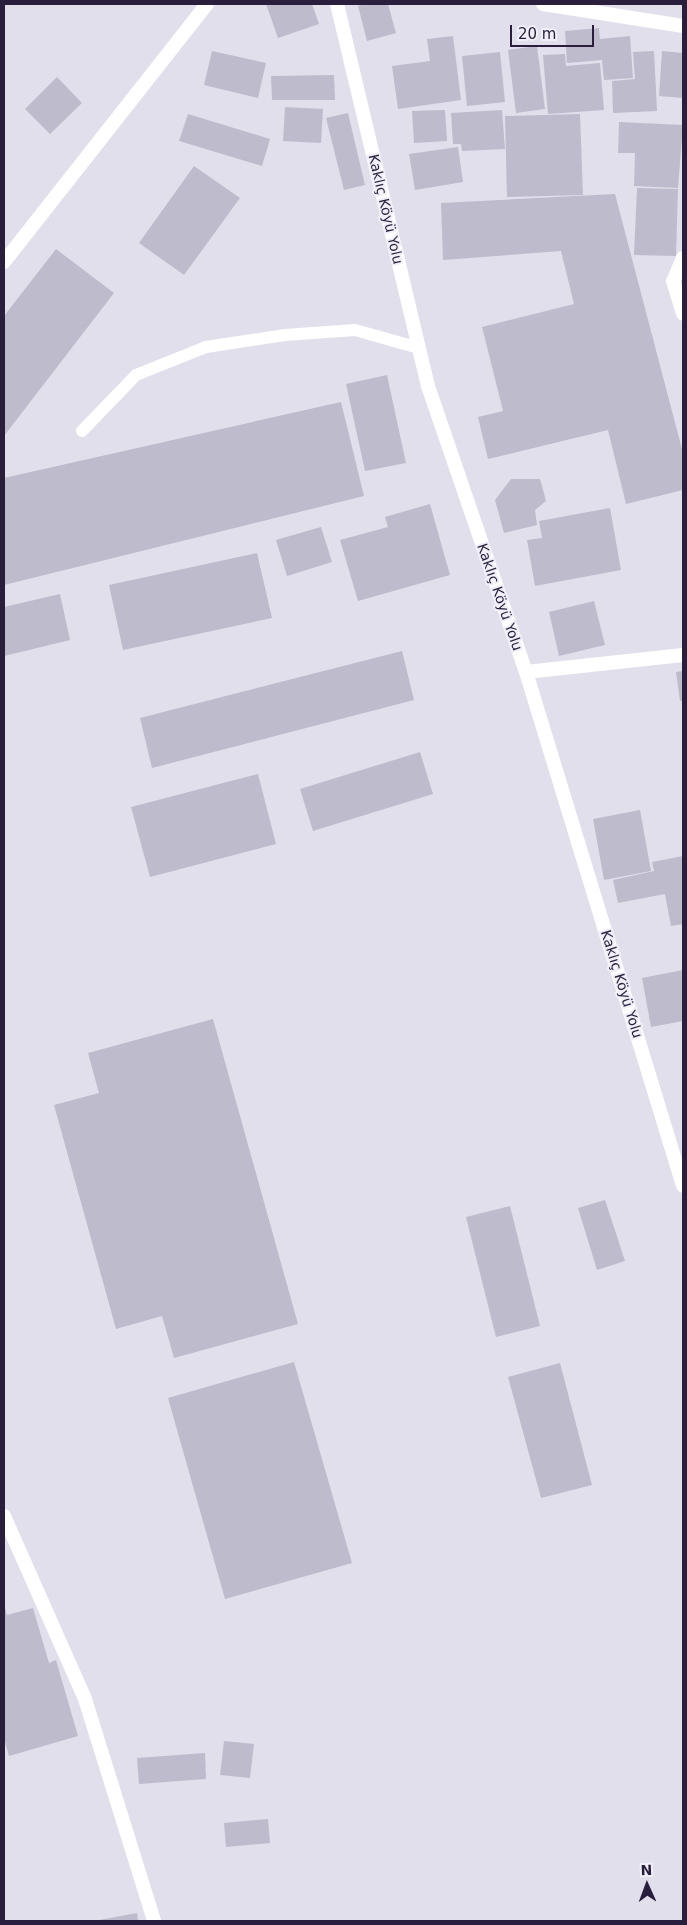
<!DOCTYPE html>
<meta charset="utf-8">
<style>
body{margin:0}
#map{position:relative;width:687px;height:1925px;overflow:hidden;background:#e1dfeb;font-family:"DejaVu Sans",sans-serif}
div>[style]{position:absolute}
.building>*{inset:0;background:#bebbcc}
.service>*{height:12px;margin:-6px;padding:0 6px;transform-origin:6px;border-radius:6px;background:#fff}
.minor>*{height:14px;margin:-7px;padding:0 7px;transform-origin:7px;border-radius:7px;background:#fff}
.tertiary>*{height:14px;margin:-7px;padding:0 7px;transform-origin:7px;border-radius:7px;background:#fff}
span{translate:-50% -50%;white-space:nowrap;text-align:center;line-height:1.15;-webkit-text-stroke:4px #f0eff8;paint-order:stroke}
.street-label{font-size:14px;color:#291f3c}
.frame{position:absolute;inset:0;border:5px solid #291f3c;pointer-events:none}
.north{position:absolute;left:622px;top:1860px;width:50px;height:50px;-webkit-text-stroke:4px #f0eff8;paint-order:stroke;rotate:358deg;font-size:14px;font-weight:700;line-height:20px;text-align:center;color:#291f3c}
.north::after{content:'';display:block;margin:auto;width:18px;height:22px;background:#291f3c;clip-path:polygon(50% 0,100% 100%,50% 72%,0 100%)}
.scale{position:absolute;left:510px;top:25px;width:84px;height:22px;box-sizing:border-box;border:2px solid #291f3c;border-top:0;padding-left:6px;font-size:15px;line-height:18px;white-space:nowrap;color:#291f3c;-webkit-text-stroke:4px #f0eff8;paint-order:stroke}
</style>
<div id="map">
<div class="building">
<i style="clip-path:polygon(266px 4px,312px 4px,319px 24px,278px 38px)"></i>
<i style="clip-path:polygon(365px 4px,388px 4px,396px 33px,367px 41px,358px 6px)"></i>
<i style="clip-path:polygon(599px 28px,600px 39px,630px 36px,633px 78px,604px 80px,602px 60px,567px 63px,565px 31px)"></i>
<i style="clip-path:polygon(453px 36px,461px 100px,398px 109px,392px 66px,430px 61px,427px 39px)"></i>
<i style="clip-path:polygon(537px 46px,545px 109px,516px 113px,508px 50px)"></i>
<i style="clip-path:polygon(212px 51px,266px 63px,258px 98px,204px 85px)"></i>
<i style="clip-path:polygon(654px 51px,657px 111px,613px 113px,612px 81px,635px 79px,633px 52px)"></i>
<i style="clip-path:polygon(662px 51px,683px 53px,683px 98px,659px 96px)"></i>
<i style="clip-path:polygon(500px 52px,505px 102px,467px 106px,462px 56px)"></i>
<i style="clip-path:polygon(565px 54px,566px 66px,600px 63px,604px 110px,548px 114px,543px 55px)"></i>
<i style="clip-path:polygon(334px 75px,335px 100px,272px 100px,271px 76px)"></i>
<i style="clip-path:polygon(57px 77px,82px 103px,50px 134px,25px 109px)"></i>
<i style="clip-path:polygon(285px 107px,323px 109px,321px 143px,283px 141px)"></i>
<i style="clip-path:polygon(445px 110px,447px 141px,414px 143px,412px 111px)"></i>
<i style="clip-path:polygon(502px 110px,505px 149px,462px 151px,461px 144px,453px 144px,451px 113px)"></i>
<i style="clip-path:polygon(348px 113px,365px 185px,344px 190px,326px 118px)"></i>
<i style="clip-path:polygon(188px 114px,270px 139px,262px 166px,179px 141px)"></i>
<i style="clip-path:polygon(580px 114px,583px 195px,507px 197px,505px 116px)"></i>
<i style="clip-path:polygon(619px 122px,683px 125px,678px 188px,634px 186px,635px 153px,618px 153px)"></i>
<i style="clip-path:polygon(458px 147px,463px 182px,415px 190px,409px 154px)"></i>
<i style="clip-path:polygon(194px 166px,240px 198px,184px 275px,139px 243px)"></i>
<i style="clip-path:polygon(637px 188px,678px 189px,676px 256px,634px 255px)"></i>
<i style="clip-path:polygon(615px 194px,683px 453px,683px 490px,626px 504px,608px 430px,488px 459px,478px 417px,503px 411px,482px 327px,574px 304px,561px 251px,443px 260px,441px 203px)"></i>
<i style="clip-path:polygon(56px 249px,114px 293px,4px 436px,4px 316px)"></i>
<i style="clip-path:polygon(387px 375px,406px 463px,365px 471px,346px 384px)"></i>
<i style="clip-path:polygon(341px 402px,364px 496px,4px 585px,4px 478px)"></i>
<i style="clip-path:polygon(511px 479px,540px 479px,546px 501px,535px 510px,537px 525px,504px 533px,495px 500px)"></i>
<i style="clip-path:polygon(430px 504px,450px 575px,358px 601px,340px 540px,388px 527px,385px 517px)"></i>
<i style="clip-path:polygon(610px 508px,621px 570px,535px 586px,527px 540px,542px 538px,539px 521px)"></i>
<i style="clip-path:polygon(321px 527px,332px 562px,287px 576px,276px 540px)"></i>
<i style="clip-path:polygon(257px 553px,272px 618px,123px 650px,109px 585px)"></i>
<i style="clip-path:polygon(60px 594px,70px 640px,4px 656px,4px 607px)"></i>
<i style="clip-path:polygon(594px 601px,605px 645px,559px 656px,549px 612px)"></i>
<i style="clip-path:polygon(402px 651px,414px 700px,152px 768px,140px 718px)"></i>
<i style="clip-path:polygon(683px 671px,683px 701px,680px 701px,676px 672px)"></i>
<i style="clip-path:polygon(420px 752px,433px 794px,313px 831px,300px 789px)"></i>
<i style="clip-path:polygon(258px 774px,276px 844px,150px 877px,131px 807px)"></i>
<i style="clip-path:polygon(640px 810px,651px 871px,604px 880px,593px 819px)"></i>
<i style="clip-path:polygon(683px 856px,683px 924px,671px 926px,665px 894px,618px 903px,613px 880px,654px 871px,652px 862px)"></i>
<i style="clip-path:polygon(683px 970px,683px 1021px,651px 1027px,642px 978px)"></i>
<i style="clip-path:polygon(213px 1019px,298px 1324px,174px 1358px,162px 1316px,116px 1329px,54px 1105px,99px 1093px,88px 1053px)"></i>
<i style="clip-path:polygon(605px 1200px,625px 1261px,597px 1270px,578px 1208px)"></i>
<i style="clip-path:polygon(510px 1206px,540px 1326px,496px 1337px,466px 1217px)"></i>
<i style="clip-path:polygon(294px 1362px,352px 1563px,225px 1599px,168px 1398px)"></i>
<i style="clip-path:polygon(560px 1363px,592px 1485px,541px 1498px,508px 1377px)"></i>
<i style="clip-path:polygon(4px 1604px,7px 1615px,33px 1608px,49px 1663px,56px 1660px,78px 1736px,9px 1756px,4px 1738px)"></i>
<i style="clip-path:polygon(224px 1741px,254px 1744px,250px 1778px,220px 1775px)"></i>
<i style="clip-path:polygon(205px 1753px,206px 1779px,139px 1784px,137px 1758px)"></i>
<i style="clip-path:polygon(268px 1819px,270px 1843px,226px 1847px,224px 1823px)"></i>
<i style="clip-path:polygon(137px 1913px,138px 1921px,99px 1921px,99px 1920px)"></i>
</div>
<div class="service">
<i style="left:82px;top:431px;width:78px;rotate:-46deg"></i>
<i style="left:136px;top:375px;width:75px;rotate:-21.8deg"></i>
<i style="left:206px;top:347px;width:80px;rotate:-8.6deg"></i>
<i style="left:285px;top:335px;width:70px;rotate:-4.1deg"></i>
<i style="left:355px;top:330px;width:66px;rotate:15.7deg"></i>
</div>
<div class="minor">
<i style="left:543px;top:4px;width:142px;rotate:8.9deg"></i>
<i style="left:683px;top:258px;width:25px;rotate:113deg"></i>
<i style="left:673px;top:281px;width:34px;rotate:73deg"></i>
<i style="left:4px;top:262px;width:328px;rotate:-51.8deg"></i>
<i style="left:526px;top:672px;width:158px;rotate:-6.2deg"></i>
<i style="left:4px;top:1516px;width:200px;rotate:66.1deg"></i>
<i style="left:85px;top:1699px;width:232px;rotate:72.7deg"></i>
</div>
<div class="tertiary">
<i style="left:337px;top:4px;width:393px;rotate:76.6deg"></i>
<i style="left:428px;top:386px;width:302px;rotate:71.1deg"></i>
<i style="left:526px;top:672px;width:537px;rotate:73.01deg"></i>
</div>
<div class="street-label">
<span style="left:386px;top:209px;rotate:77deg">Kaklıç Köyü Yolu</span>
<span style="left:500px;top:597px;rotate:71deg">Kaklıç Köyü Yolu</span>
<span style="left:622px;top:984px;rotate:73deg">Kaklıç Köyü Yolu</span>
</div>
<div class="frame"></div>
<div class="north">N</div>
<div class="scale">20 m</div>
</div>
